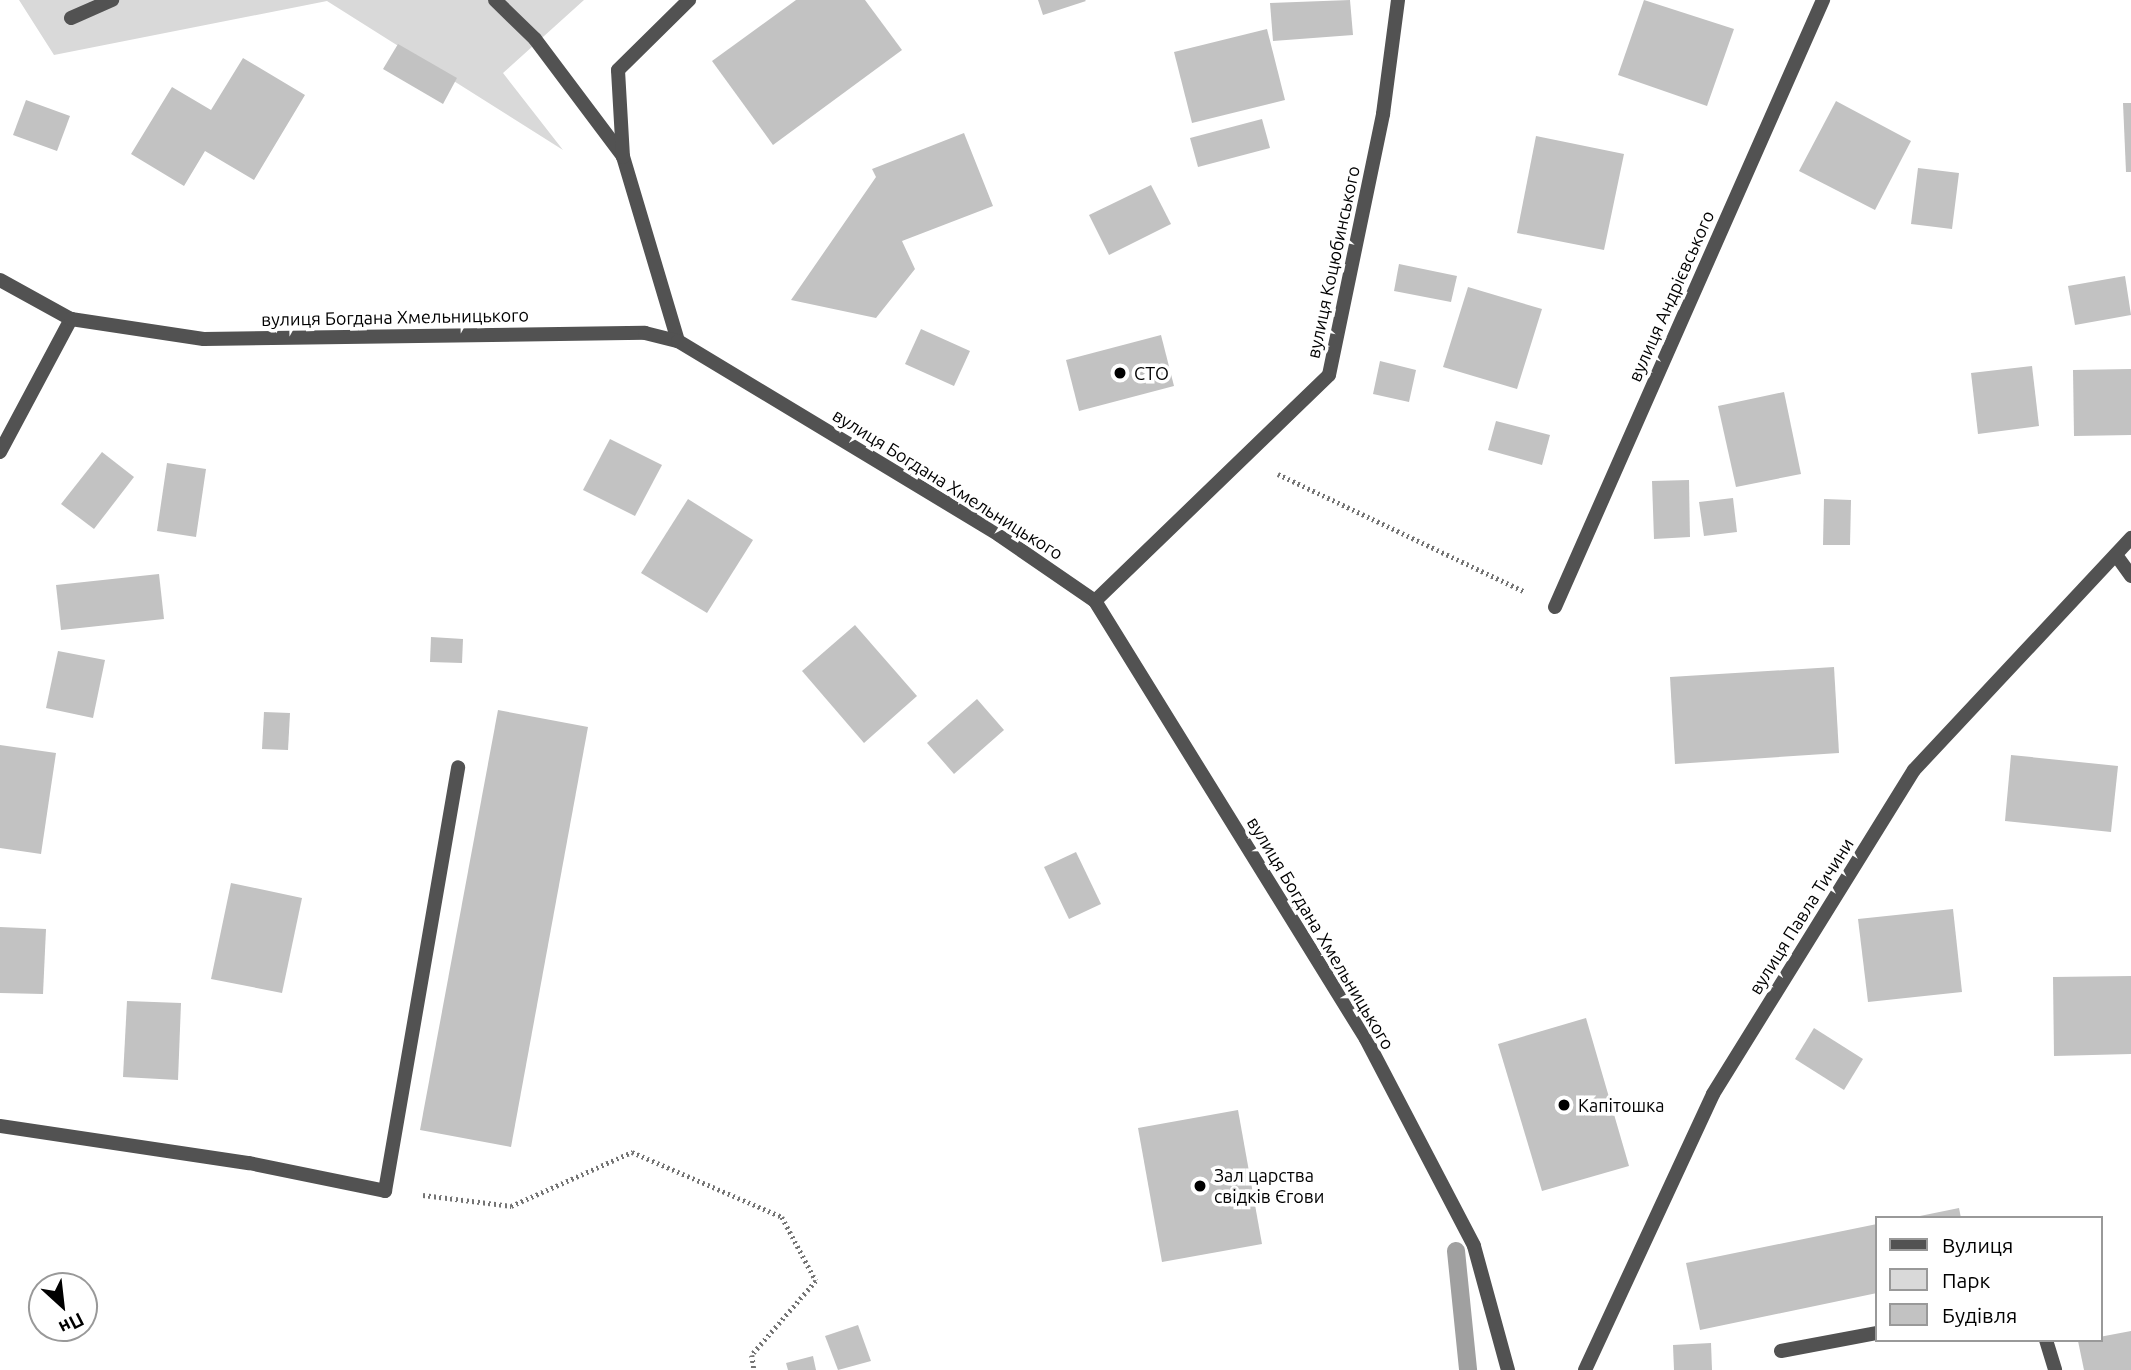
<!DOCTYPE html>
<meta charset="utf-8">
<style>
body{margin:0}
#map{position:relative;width:2131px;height:1370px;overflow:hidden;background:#fff;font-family:Ubuntu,sans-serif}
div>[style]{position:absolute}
.green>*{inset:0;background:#d9d9d9}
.stream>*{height:18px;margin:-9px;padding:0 9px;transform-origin:9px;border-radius:9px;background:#a0a0a0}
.building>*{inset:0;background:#c2c2c2}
.path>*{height:4.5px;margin-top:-2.25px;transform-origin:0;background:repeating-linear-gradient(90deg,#747474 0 2px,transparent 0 5.5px)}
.service>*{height:14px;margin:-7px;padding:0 7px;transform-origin:7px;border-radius:7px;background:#525252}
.minor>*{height:14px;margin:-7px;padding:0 7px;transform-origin:7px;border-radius:7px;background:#525252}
.tertiary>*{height:14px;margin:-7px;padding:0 7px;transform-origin:7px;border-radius:7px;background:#525252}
.dots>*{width:19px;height:19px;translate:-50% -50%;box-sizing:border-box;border:4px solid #fff;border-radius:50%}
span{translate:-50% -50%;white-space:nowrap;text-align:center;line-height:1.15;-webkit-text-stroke:7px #fff;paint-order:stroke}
.street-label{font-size:18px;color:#000}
.poi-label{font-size:18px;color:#000}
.left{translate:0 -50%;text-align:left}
.legend{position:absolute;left:1875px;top:1216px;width:228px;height:126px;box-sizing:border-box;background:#fff;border:2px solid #999;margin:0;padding:9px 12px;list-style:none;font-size:21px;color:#000}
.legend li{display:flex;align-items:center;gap:14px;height:35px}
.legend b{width:35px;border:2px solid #999}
.north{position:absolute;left:28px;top:1272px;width:70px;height:70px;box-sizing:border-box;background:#fff;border:2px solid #999;border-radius:50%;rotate:153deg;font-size:19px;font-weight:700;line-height:28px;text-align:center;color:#000}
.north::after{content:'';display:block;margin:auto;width:24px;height:32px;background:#000;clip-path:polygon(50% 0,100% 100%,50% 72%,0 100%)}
</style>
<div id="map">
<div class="green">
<i style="clip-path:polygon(19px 0,584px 0,503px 73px,563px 150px,327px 1px,54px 55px)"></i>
</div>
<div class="stream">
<i style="left:1456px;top:1251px;width:120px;rotate:84.2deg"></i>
</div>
<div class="building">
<i style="clip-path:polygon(796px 0,865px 0,902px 50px,773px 145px,712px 61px)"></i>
<i style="clip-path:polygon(1038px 0,1085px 0,1086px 1px,1043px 15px)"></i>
<i style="clip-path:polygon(1350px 0,1353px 35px,1273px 41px,1270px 3px)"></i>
<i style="clip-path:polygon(1644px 0,1734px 29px,1707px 106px,1618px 75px)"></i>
<i style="clip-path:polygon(1267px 29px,1285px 100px,1192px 123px,1174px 52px)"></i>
<i style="clip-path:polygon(398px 44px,457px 78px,443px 104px,383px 69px)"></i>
<i style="clip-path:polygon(243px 58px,305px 95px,254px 180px,205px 151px,184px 186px,131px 154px,172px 87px,211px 110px)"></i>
<i style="clip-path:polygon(26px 100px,70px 116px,57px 151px,13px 135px)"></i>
<i style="clip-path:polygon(1836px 101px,1911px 141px,1875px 210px,1799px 171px)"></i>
<i style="clip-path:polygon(2123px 103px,2131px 103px,2131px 172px,2126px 172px)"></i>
<i style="clip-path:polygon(1262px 119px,1270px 148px,1198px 167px,1190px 138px)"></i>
<i style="clip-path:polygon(964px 133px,993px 206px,902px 241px,915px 269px,876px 318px,791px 300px,876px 177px,872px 169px)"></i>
<i style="clip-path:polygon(1536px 136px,1624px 154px,1604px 250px,1517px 233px)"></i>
<i style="clip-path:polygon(1918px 168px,1959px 173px,1952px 229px,1911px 224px)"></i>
<i style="clip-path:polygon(1151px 185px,1171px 224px,1109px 255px,1089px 215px)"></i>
<i style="clip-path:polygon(1399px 264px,1457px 276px,1451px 302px,1394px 291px)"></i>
<i style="clip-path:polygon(2125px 276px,2131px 315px,2075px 325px,2068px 286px)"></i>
<i style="clip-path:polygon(1468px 287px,1542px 309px,1517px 389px,1443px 367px)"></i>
<i style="clip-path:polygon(921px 329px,970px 351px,954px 386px,905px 364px)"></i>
<i style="clip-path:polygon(1161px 335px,1174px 386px,1079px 411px,1066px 360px)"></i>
<i style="clip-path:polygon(1380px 361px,1416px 370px,1409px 402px,1373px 394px)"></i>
<i style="clip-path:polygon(2032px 366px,2039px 426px,1978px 434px,1971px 373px)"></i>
<i style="clip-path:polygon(2131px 369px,2131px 435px,2074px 436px,2073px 370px)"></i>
<i style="clip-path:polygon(1784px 392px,1801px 474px,1736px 487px,1718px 406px)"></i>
<i style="clip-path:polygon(1496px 421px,1550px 435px,1542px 465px,1488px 450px)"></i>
<i style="clip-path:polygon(610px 439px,662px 465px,635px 516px,583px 490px)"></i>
<i style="clip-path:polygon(102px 452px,134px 477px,94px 529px,61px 504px)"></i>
<i style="clip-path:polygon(167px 463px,206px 469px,196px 537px,157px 531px)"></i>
<i style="clip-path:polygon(1689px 480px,1690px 537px,1654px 539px,1652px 481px)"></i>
<i style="clip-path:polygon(1733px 498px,1737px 532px,1704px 536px,1699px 502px)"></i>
<i style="clip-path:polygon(688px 499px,753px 540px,707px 613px,641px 573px)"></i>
<i style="clip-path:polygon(1824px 499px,1851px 500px,1850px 545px,1823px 545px)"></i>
<i style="clip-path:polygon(159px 574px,164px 619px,61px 630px,56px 585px)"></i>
<i style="clip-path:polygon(855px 625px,917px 696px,864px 743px,802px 671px)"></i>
<i style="clip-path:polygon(431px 637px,463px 639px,462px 663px,430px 662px)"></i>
<i style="clip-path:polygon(58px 651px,105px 660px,93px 718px,46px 708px)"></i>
<i style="clip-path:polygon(1834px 667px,1839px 753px,1675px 764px,1670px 677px)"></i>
<i style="clip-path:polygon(977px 699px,1004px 730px,954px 774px,927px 743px)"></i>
<i style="clip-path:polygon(498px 710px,588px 727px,511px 1147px,420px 1130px)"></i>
<i style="clip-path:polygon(264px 712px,290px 713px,288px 750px,262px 749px)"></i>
<i style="clip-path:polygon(0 745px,56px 753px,41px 854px,0 848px)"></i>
<i style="clip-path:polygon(2011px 755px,2118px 766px,2111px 832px,2005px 821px)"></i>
<i style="clip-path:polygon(1076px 852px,1101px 904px,1069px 919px,1044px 867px)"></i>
<i style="clip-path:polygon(231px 883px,302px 898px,282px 993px,211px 979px)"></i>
<i style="clip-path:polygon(1953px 909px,1962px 992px,1868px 1002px,1858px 919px)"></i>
<i style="clip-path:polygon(0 927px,46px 929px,43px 994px,0 993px)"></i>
<i style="clip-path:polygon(2131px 976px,2131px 1054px,2054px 1056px,2053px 977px)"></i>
<i style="clip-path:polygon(127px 1001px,181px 1003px,178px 1080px,123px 1077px)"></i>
<i style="clip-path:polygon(1586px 1018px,1629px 1166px,1542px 1191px,1498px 1044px)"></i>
<i style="clip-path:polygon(1814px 1028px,1863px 1059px,1844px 1090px,1795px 1059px)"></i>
<i style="clip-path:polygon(1238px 1110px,1262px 1244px,1162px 1262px,1138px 1128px)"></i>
<i style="clip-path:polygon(1959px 1208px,1961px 1218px,1915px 1218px,1915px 1217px)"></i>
<i style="clip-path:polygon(1877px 1224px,1877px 1293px,1700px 1330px,1686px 1263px)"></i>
<i style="clip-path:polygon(858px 1325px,871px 1361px,838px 1370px,825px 1336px)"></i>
<i style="clip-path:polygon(2131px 1331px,2131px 1370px,2084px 1370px,2078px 1341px)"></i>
<i style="clip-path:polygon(1711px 1343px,1712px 1370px,1674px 1370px,1673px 1345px)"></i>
<i style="clip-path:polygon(813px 1356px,816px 1370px,788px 1370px,786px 1363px)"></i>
</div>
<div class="path">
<i style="left:1278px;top:474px;width:272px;rotate:25.5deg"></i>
<i style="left:423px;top:1195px;width:89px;rotate:7.1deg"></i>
<i style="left:511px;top:1206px;width:133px;rotate:-24.1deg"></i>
<i style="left:632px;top:1152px;width:163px;rotate:23.4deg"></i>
<i style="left:782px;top:1217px;width:72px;rotate:62deg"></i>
<i style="left:816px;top:1281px;width:98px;rotate:130.9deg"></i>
<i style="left:752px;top:1355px;width:15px;rotate:82deg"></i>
</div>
<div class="service">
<i style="left:71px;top:18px;width:45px;rotate:-23.7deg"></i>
<i style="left:0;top:1126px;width:252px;rotate:8.5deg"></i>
<i style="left:249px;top:1163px;width:139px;rotate:11.6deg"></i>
<i style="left:385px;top:1191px;width:430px;rotate:-80.2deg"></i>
<i style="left:2046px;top:1340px;width:31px;rotate:73deg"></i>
<i style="left:1781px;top:1351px;width:98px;rotate:-10.6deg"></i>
</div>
<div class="minor">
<i style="left:495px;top:0;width:56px;rotate:44.3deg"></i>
<i style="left:535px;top:39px;width:146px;rotate:53.1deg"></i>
<i style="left:678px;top:341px;width:192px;rotate:-106.6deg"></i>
<i style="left:623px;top:157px;width:87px;rotate:-93.3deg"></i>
<i style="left:618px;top:70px;width:100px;rotate:-44.6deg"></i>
<i style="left:0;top:452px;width:151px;rotate:-61.9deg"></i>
<i style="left:2116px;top:555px;width:26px;rotate:54deg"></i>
<i style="left:1095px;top:601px;width:325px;rotate:-44deg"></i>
<i style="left:1329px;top:375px;width:267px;rotate:-78.3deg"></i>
<i style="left:1383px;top:114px;width:115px;rotate:-82.5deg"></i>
<i style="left:1555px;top:607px;width:664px;rotate:-66.18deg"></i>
<i style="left:1585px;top:1370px;width:304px;rotate:-65.1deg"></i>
<i style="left:1713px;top:1094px;width:381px;rotate:-58.2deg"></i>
<i style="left:1914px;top:770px;width:318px;rotate:-46.9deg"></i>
</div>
<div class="tertiary">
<i style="left:0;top:280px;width:81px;rotate:28.8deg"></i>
<i style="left:71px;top:319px;width:134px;rotate:8.6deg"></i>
<i style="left:204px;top:339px;width:441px;rotate:-0.8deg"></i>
<i style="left:645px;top:333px;width:34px;rotate:14deg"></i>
<i style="left:678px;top:341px;width:375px;rotate:31.1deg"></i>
<i style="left:999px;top:535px;width:116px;rotate:34.5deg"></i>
<i style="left:1095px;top:601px;width:515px;rotate:58.25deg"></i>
<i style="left:1366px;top:1039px;width:233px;rotate:62.4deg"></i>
<i style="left:1474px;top:1246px;width:129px;rotate:74.7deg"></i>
</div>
<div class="dots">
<i style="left:1120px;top:373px;background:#000"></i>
<i style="left:1564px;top:1105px;background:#000"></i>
<i style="left:1200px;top:1186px;background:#000"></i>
</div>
<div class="street-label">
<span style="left:1333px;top:262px;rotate:-78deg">вулиця Коцюбинського</span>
<span style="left:1671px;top:296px;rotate:-66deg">вулиця Андрієвського</span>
<span style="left:395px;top:317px;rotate:-1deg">вулиця Богдана Хмельницького</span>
<span style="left:948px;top:484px;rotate:32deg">вулиця Богдана Хмельницького</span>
<span style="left:1801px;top:916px;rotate:-58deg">вулиця Павла Тичини</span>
<span style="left:1321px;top:933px;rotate:59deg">вулиця Богдана Хмельницького</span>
</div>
<div class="poi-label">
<span class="left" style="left:1134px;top:373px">СТО</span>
<span class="left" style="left:1578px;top:1105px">Капітошка</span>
<span class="left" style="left:1214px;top:1186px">Зал царства<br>свідків Єгови</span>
</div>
<ul class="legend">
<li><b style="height:9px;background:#525252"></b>Вулиця</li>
<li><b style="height:19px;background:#d9d9d9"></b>Парк</li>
<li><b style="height:19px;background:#c2c2c2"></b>Будівля</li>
</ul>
<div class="north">Пн</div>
</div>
